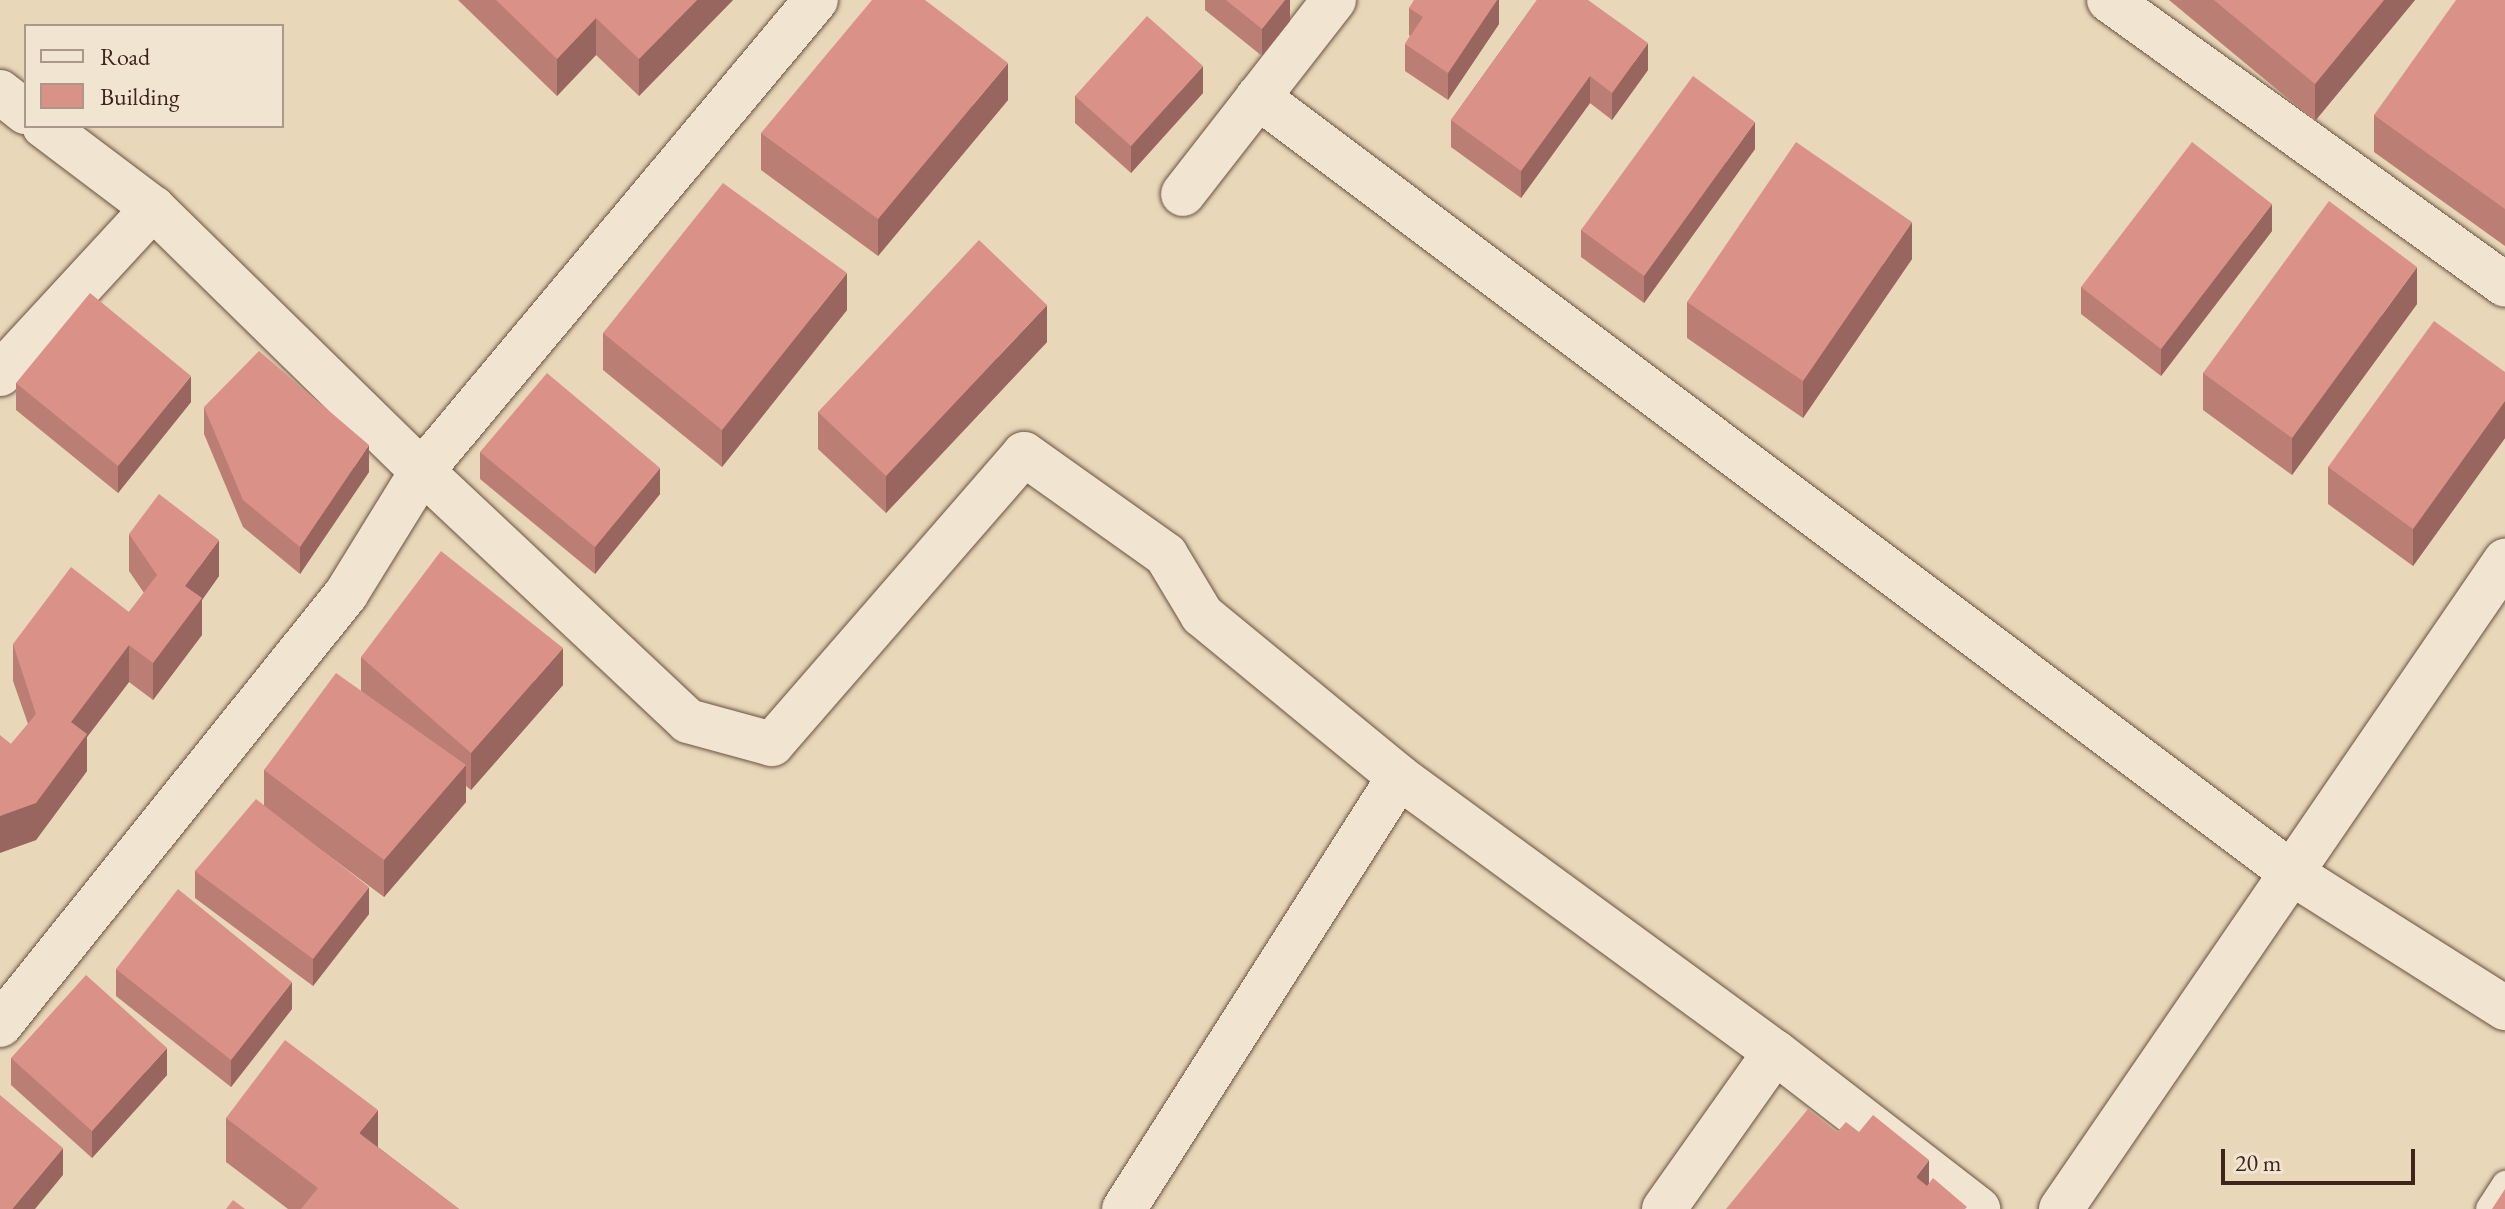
<!DOCTYPE html>
<style>
body{margin:0}
#map{position:relative;width:2505px;height:1209px;overflow:hidden;background:#e9d7b9;font-family:"EB Garamond",serif}
div>[style]{position:absolute}
.roads{filter:drop-shadow(0 0 2px #6a5241) drop-shadow(0 0 2px #6a5241)}
.service>*{height:26px;margin:-13px;padding:0 13px;transform-origin:13px;border-radius:13px;background:#f1e5d2}
.minor>*{height:44px;margin:-22px;padding:0 22px;transform-origin:22px;border-radius:22px;background:#f1e5d2}
.tertiary>*{height:44px;margin:-22px;padding:0 22px;transform-origin:22px;border-radius:22px;background:#f1e5d2}
.wall>*{inset:0;background:#bb7e75}
.shaded-wall>*{inset:0;background:#99665f}
.building>*{inset:0;background:#da9288}
span{translate:-50% -50%;white-space:nowrap;text-align:center;line-height:1.15;-webkit-text-stroke:7px #f1e5d2;paint-order:stroke}
.legend{position:absolute;left:24px;top:24px;width:260px;height:104px;box-sizing:border-box;background:#f1e5d2;border:2px solid #aa9888;margin:0;padding:10px 14px;list-style:none;font-size:24px;color:#3f2519}
.legend li{display:flex;align-items:center;gap:16px;height:40px}
.legend b{width:40px;border:2px solid #aa9888}
.scale{position:absolute;left:2221px;top:1149px;width:194px;height:36px;box-sizing:border-box;border:4px solid #3f2519;border-top:0;padding-left:10px;font-size:24px;line-height:28px;white-space:nowrap;color:#3f2519;-webkit-text-stroke:6px #f1e5d2;paint-order:stroke}
</style>
<div id="map">
<div class="roads">
<div class="service">
<i style="left:2489px;top:1209px;width:30px;rotate:-57deg"></i>
</div>
<div class="minor">
<i style="left:2109px;top:0;width:488px;rotate:35.7deg"></i>
<i style="left:0;top:92px;width:33px;rotate:38deg"></i>
<i style="left:1258px;top:97px;width:1294px;rotate:36.9deg"></i>
<i style="left:2293px;top:874px;width:251px;rotate:32.3deg"></i>
<i style="left:44px;top:126px;width:136px;rotate:37deg"></i>
<i style="left:153px;top:208px;width:376px;rotate:44.4deg"></i>
<i style="left:422px;top:471px;width:365px;rotate:43.2deg"></i>
<i style="left:688px;top:721px;width:87px;rotate:15.3deg"></i>
<i style="left:772px;top:744px;width:384px;rotate:-49deg"></i>
<i style="left:1024px;top:454px;width:174px;rotate:35.4deg"></i>
<i style="left:1166px;top:555px;width:70px;rotate:59deg"></i>
<i style="left:1202px;top:615px;width:255px;rotate:39.4deg"></i>
<i style="left:1399px;top:777px;width:466px;rotate:36.2deg"></i>
<i style="left:1775px;top:1052px;width:257px;rotate:37.7deg"></i>
<i style="left:1183px;top:194px;width:246px;rotate:-52.1deg"></i>
<i style="left:0;top:374px;width:226px;rotate:-47.3deg"></i>
<i style="left:0;top:1025px;width:553px;rotate:-51.24deg"></i>
<i style="left:346px;top:594px;width:145px;rotate:-58.3deg"></i>
<i style="left:422px;top:471px;width:614px;rotate:-50.09deg"></i>
<i style="left:1124px;top:1209px;width:512px;rotate:-57.52deg"></i>
<i style="left:1664px;top:1209px;width:192px;rotate:-54.7deg"></i>
</div>
<div class="tertiary">
<i style="left:2061px;top:1209px;width:786px;rotate:-55.58deg"></i>
</div>
</div>
<div class="wall">
<i style="clip-path:polygon(458px 0,733px 0,639px 96px,596px 55px,557px 96px)"></i>
<i style="clip-path:polygon(1205px 0,1290px 0,1290px 21px,1262px 56px,1205px 10px)"></i>
<i style="clip-path:polygon(1499px 0,1499px 24px,1448px 100px,1405px 71px,1405px 44px,1410px 36px,1409px 35px,1409px 8px)"></i>
<i style="clip-path:polygon(1537px 0,1648px 70px,1612px 120px,1590px 103px,1521px 198px,1451px 147px,1451px 120px)"></i>
<i style="clip-path:polygon(2169px 0,2415px 0,2315px 121px)"></i>
<i style="clip-path:polygon(2505px 0,2505px 246px,2374px 152px,2374px 115px)"></i>
<i style="clip-path:polygon(1203px 93px,1131px 173px,1075px 123px,1075px 96px)"></i>
<i style="clip-path:polygon(1008px 100px,878px 256px,761px 170px,761px 133px)"></i>
<i style="clip-path:polygon(1755px 149px,1644px 303px,1581px 257px,1581px 230px)"></i>
<i style="clip-path:polygon(2272px 231px,2161px 376px,2081px 314px,2081px 287px)"></i>
<i style="clip-path:polygon(1912px 259px,1803px 418px,1687px 338px,1687px 302px)"></i>
<i style="clip-path:polygon(2417px 304px,2292px 475px,2203px 410px,2203px 373px)"></i>
<i style="clip-path:polygon(847px 310px,722px 467px,603px 370px,603px 333px)"></i>
<i style="clip-path:polygon(1047px 342px,886px 513px,818px 449px,818px 412px)"></i>
<i style="clip-path:polygon(2505px 372px,2505px 438px,2413px 566px,2328px 504px,2328px 467px)"></i>
<i style="clip-path:polygon(16px 383px,191px 402px,118px 493px,16px 410px)"></i>
<i style="clip-path:polygon(204px 407px,369px 472px,300px 574px,243px 527px,204px 434px)"></i>
<i style="clip-path:polygon(480px 452px,660px 494px,595px 574px,480px 479px)"></i>
<i style="clip-path:polygon(129px 534px,219px 576px,202px 600px,202px 635px,153px 700px,129px 682px,87px 737px,87px 771px,36px 840px,1px 852px,11px 744px,28px 724px,13px 681px,13px 644px,129px 612px,144px 593px,129px 571px)"></i>
<i style="clip-path:polygon(361px 657px,563px 685px,471px 790px,466px 786px,466px 802px,384px 897px,321px 850px,369px 914px,313px 986px,195px 898px,195px 871px,264px 805px,264px 770px,361px 691px)"></i>
<i style="clip-path:polygon(116px 969px,292px 1009px,231px 1087px,116px 996px)"></i>
<i style="clip-path:polygon(11px 1058px,167px 1075px,92px 1158px,11px 1085px)"></i>
<i style="clip-path:polygon(226px 1118px,378px 1147px,459px 1209px,288px 1209px,226px 1162px)"></i>
</div>
<div class="shaded-wall">
<i style="clip-path:polygon(697px 0,733px 0,639px 96px,639px 59px)"></i>
<i style="clip-path:polygon(1285px 0,1290px 0,1290px 21px,1262px 56px,1262px 29px)"></i>
<i style="clip-path:polygon(1497px 0,1499px 0,1499px 24px,1448px 100px,1448px 73px)"></i>
<i style="clip-path:polygon(2384px 0,2415px 0,2315px 121px,2315px 84px)"></i>
<i style="clip-path:polygon(596px 18px,596px 55px,557px 96px,557px 59px)"></i>
<i style="clip-path:polygon(1648px 43px,1648px 70px,1612px 120px,1612px 93px)"></i>
<i style="clip-path:polygon(1008px 63px,1008px 100px,878px 256px,878px 219px)"></i>
<i style="clip-path:polygon(1203px 66px,1203px 93px,1131px 173px,1131px 146px)"></i>
<i style="clip-path:polygon(1590px 76px,1590px 103px,1521px 198px,1521px 171px)"></i>
<i style="clip-path:polygon(1755px 122px,1755px 149px,1644px 303px,1644px 276px)"></i>
<i style="clip-path:polygon(2272px 204px,2272px 231px,2161px 376px,2161px 349px)"></i>
<i style="clip-path:polygon(1912px 222px,1912px 259px,1803px 418px,1803px 381px)"></i>
<i style="clip-path:polygon(2417px 267px,2417px 304px,2292px 475px,2292px 438px)"></i>
<i style="clip-path:polygon(847px 273px,847px 310px,722px 467px,722px 430px)"></i>
<i style="clip-path:polygon(1047px 305px,1047px 342px,886px 513px,886px 476px)"></i>
<i style="clip-path:polygon(191px 376px,191px 402px,118px 493px,118px 466px)"></i>
<i style="clip-path:polygon(2505px 401px,2505px 438px,2413px 566px,2413px 529px)"></i>
<i style="clip-path:polygon(369px 445px,369px 472px,300px 574px,300px 547px)"></i>
<i style="clip-path:polygon(660px 468px,660px 494px,595px 574px,595px 547px)"></i>
<i style="clip-path:polygon(219px 540px,219px 576px,202px 600px,202px 635px,153px 700px,153px 663px,185px 586px)"></i>
<i style="clip-path:polygon(129px 645px,129px 682px,87px 737px,87px 771px,36px 840px,0 853px,0 816px)"></i>
<i style="clip-path:polygon(563px 648px,563px 685px,471px 790px,471px 753px)"></i>
<i style="clip-path:polygon(466px 765px,466px 802px,384px 897px,384px 860px)"></i>
<i style="clip-path:polygon(369px 887px,369px 914px,313px 986px,313px 959px)"></i>
<i style="clip-path:polygon(292px 982px,292px 1009px,231px 1087px,231px 1060px)"></i>
<i style="clip-path:polygon(167px 1048px,167px 1075px,92px 1158px,92px 1131px)"></i>
<i style="clip-path:polygon(378px 1110px,378px 1154px,359px 1133px)"></i>
<i style="clip-path:polygon(63px 1148px,63px 1175px,35px 1209px,12px 1209px)"></i>
<i style="clip-path:polygon(1929px 1160px,1929px 1197px,1916px 1177px)"></i>
</div>
<div class="building">
<i style="clip-path:polygon(496px 0,697px 0,639px 59px,596px 18px,557px 59px)"></i>
<i style="clip-path:polygon(872px 0,925px 0,1008px 63px,878px 219px,761px 133px)"></i>
<i style="clip-path:polygon(1226px 0,1285px 0,1262px 29px)"></i>
<i style="clip-path:polygon(1414px 0,1497px 0,1448px 73px,1405px 44px,1423px 17px,1409px 8px)"></i>
<i style="clip-path:polygon(1537px 0,1588px 0,1648px 43px,1612px 93px,1590px 76px,1521px 171px,1451px 120px)"></i>
<i style="clip-path:polygon(2214px 0,2384px 0,2315px 84px)"></i>
<i style="clip-path:polygon(2456px 0,2505px 0,2505px 209px,2374px 115px)"></i>
<i style="clip-path:polygon(1147px 16px,1203px 66px,1131px 146px,1075px 96px)"></i>
<i style="clip-path:polygon(1693px 76px,1755px 122px,1644px 276px,1581px 230px)"></i>
<i style="clip-path:polygon(1796px 142px,1912px 222px,1803px 381px,1687px 302px)"></i>
<i style="clip-path:polygon(2192px 142px,2272px 204px,2161px 349px,2081px 287px)"></i>
<i style="clip-path:polygon(723px 183px,847px 273px,722px 430px,603px 333px)"></i>
<i style="clip-path:polygon(2329px 201px,2417px 267px,2292px 438px,2203px 373px)"></i>
<i style="clip-path:polygon(979px 240px,1047px 305px,886px 476px,818px 412px)"></i>
<i style="clip-path:polygon(90px 293px,191px 376px,118px 466px,16px 383px)"></i>
<i style="clip-path:polygon(2434px 321px,2505px 372px,2505px 401px,2413px 529px,2328px 467px)"></i>
<i style="clip-path:polygon(259px 351px,369px 445px,300px 547px,243px 500px,204px 407px)"></i>
<i style="clip-path:polygon(547px 373px,660px 468px,595px 547px,480px 452px)"></i>
<i style="clip-path:polygon(159px 494px,219px 540px,185px 586px,202px 598px,153px 663px,129px 645px,71px 722px,87px 734px,36px 803px,0 816px,0 735px,11px 744px,36px 714px,13px 644px,71px 567px,129px 612px,157px 575px,129px 534px)"></i>
<i style="clip-path:polygon(441px 551px,563px 648px,471px 753px,361px 657px)"></i>
<i style="clip-path:polygon(336px 673px,466px 765px,384px 860px,264px 770px)"></i>
<i style="clip-path:polygon(256px 799px,369px 887px,313px 959px,195px 871px)"></i>
<i style="clip-path:polygon(178px 889px,292px 982px,231px 1060px,116px 969px)"></i>
<i style="clip-path:polygon(86px 975px,167px 1048px,92px 1131px,11px 1058px)"></i>
<i style="clip-path:polygon(285px 1040px,378px 1110px,359px 1133px,459px 1209px,301px 1209px,318px 1188px,226px 1118px)"></i>
<i style="clip-path:polygon(0 1095px,63px 1148px,12px 1209px,0 1209px)"></i>
<i style="clip-path:polygon(1808px 1109px,1837px 1132px,1846px 1122px,1859px 1132px,1873px 1115px,1929px 1160px,1916px 1177px,1927px 1186px,1933px 1178px,1967px 1207px,1965px 1209px,1726px 1209px)"></i>
<i style="clip-path:polygon(2505px 1189px,2505px 1209px,2492px 1209px)"></i>
<i style="clip-path:polygon(233px 1200px,245px 1209px,226px 1209px)"></i>
</div>
<ul class="legend">
<li><b style="height:10px;background:#f1e5d2"></b>Road</li>
<li><b style="height:22px;background:#da9288"></b>Building</li>
</ul>
<div class="scale">20 m</div>
</div>
